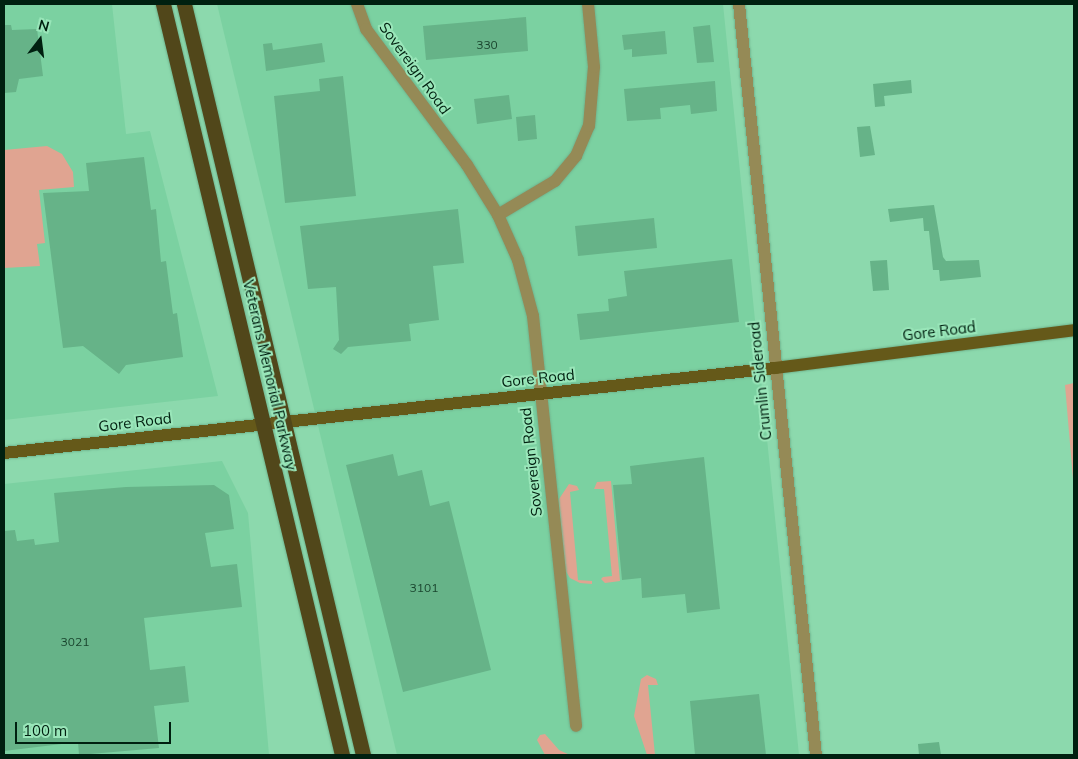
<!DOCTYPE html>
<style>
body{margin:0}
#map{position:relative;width:1078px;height:759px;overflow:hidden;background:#8cd9ad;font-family:Mulish,sans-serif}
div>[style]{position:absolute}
.built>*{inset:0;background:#7bd1a1}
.green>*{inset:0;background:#e0a491}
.building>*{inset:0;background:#66b388}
.roads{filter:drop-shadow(0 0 1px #70b48e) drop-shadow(0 0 1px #70b48e)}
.minor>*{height:12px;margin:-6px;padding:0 6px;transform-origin:6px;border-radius:6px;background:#958a56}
.major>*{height:12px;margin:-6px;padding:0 6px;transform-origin:6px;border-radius:6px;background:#655919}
.highway>*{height:15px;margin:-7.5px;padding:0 7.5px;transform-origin:7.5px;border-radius:7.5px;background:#51471a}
span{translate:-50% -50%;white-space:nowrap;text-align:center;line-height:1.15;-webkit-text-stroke:4px #99e6b9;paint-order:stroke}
.number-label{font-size:12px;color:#1a452e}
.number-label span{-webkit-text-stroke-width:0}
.street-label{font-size:15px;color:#002010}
.frame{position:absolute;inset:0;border:5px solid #002010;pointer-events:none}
.north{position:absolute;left:15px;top:15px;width:50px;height:50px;-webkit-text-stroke:4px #99e6b9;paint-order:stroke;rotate:15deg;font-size:14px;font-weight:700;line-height:20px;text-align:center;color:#002010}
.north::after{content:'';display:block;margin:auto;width:18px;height:22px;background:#002010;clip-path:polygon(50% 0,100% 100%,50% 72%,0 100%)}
.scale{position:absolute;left:15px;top:722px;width:156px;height:22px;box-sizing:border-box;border:2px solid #002010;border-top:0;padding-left:6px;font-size:15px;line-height:18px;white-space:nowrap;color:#002010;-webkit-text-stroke:4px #99e6b9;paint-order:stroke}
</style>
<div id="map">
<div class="built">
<i style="clip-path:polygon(4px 4px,112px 4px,126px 134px,150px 131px,218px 396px,4px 420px)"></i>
<i style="clip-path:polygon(217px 4px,723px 4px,799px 755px,397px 755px)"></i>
<i style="clip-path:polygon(222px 461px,248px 513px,269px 755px,4px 755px,4px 484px)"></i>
</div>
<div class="green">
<i style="clip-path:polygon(47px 146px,62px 154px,73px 172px,74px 187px,39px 190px,45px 243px,37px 244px,40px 266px,4px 268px,4px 150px)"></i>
<i style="clip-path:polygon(1074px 383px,1074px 491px,1065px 385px)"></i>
<i style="clip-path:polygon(611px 481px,620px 581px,605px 583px,601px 579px,603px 577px,612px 576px,604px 489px,594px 489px,597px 482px)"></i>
<i style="clip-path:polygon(569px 484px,577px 486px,579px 490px,570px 492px,578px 580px,592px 581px,592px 584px,580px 583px,570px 578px,565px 570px,559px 499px)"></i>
<i style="clip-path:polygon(647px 675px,656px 679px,658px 685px,648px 685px,655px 755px,647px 755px,634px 716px,641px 679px)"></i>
<i style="clip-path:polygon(545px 734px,559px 750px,570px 755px,545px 755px,537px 740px,540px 735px)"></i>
</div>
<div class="building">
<i style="clip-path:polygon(526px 17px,528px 51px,426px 60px,423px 26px)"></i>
<i style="clip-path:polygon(4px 25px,11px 25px,12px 30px,37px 29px,43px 76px,19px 79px,16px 92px,4px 93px)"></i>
<i style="clip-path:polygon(710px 25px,714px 62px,697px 63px,693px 27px)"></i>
<i style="clip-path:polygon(665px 31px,667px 54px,632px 57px,632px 49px,624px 50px,622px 35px)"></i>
<i style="clip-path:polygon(272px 43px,273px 50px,322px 43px,325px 62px,266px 71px,263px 44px)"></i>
<i style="clip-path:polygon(343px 76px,356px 196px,285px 203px,274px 96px,320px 91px,319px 79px)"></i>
<i style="clip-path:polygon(911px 80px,912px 93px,884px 96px,885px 106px,875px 107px,873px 84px)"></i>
<i style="clip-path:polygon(715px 81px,717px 111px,691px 114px,690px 105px,660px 108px,661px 119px,627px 121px,624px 89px)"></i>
<i style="clip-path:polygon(509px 95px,512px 119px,477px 124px,474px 99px)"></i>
<i style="clip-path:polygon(535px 115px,537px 139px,518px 141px,516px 117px)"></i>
<i style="clip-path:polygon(870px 126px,875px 155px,860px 157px,857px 127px)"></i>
<i style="clip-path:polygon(144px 157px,151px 210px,156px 209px,161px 262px,166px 261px,173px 314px,177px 313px,183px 357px,126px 365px,119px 374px,83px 346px,63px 348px,43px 193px,89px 191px,86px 163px)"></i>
<i style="clip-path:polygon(934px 205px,943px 257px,946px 261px,979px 260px,981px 277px,940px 281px,939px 270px,933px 270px,929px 231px,924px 231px,923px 218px,890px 222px,888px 209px)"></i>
<i style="clip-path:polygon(458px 209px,464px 263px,433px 266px,439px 320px,409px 324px,411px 341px,348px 347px,341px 354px,333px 349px,339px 340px,336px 287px,308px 289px,300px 226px)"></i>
<i style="clip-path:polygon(654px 218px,657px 248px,578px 256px,575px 226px)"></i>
<i style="clip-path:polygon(732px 259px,739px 322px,580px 340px,577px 314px,609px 311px,608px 299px,627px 296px,624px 271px)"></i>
<i style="clip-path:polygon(887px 260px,889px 290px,873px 291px,870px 261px)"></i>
<i style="clip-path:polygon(393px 454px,398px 476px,422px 470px,430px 506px,449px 501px,491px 670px,403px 692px,346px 465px)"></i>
<i style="clip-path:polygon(704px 457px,720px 609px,687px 613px,685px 594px,642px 598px,641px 578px,622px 580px,613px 485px,632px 484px,630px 466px)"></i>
<i style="clip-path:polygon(214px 485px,229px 495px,234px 529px,205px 533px,211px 567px,237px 564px,242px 607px,144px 618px,150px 670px,185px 666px,189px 702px,154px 706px,159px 748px,79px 755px,78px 742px,4px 751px,4px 531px,15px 530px,17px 541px,34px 539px,35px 545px,59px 542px,54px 493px,126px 487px)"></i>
<i style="clip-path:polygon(759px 694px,766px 755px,695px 755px,690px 701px)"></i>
<i style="clip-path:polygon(939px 742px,941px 755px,919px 755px,918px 744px)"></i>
</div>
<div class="roads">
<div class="minor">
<i style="left:357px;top:4px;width:27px;rotate:70deg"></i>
<i style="left:366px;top:29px;width:169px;rotate:53.4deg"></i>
<i style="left:467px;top:165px;width:59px;rotate:58.2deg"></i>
<i style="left:498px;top:215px;width:49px;rotate:66deg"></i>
<i style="left:518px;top:260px;width:58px;rotate:75deg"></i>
<i style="left:533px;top:316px;width:412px;rotate:84deg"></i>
<i style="left:739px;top:4px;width:755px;rotate:84.15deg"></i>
<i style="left:498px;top:215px;width:66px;rotate:-30.8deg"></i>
<i style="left:555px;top:181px;width:33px;rotate:-50deg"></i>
<i style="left:576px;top:156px;width:33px;rotate:-67deg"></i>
<i style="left:589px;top:126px;width:59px;rotate:-85.2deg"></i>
<i style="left:594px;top:67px;width:63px;rotate:-95.4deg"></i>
</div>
<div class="major">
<i style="left:4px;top:453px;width:776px;rotate:-6.29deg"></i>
<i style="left:775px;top:368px;width:301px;rotate:-7.2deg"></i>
</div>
<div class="highway">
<i style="left:163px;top:4px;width:772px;rotate:76.59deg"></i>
<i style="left:184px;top:4px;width:772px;rotate:76.59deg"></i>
</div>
</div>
<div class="number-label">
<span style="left:487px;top:45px">330</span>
<span style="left:424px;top:588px">3101</span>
<span style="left:75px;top:642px">3021</span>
</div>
<div class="street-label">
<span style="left:415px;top:68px;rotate:54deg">Sovereign Road</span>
<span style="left:939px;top:331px;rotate:-7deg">Gore Road</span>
<span style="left:270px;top:375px;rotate:77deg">Veterans Memorial Parkway</span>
<span style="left:538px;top:378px;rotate:-6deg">Gore Road</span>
<span style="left:760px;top:381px;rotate:-96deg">Crumlin Sideroad</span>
<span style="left:135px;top:422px;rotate:-7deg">Gore Road</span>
<span style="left:531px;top:462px;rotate:-96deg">Sovereign Road</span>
</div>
<div class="frame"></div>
<div class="north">N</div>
<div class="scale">100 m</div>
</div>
